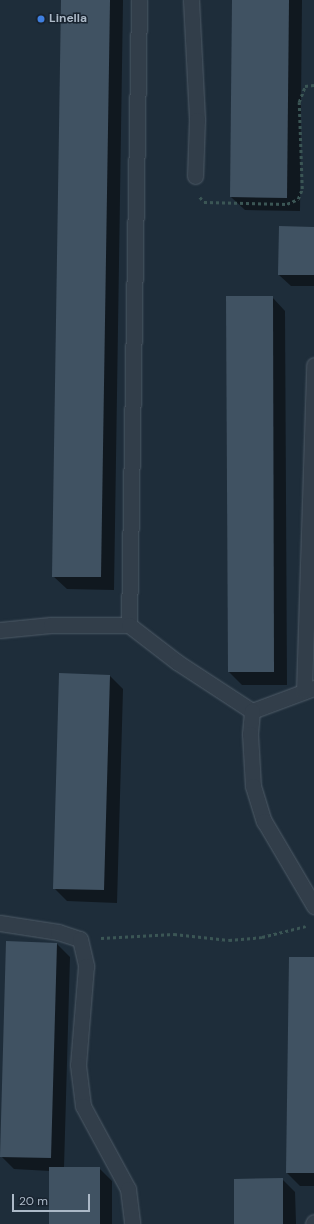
<!DOCTYPE html>
<style>
body{margin:0}
#map{position:relative;width:314px;height:1224px;overflow:hidden;background:#1e2d3a;font-family:"DM Sans",sans-serif}
div>[style]{position:absolute}
.shadow>*{inset:0;background:#0007}
.building>*{inset:0;background:#405262}
.path>*{height:2.5px;margin-top:-1.25px;transform-origin:0;background:repeating-linear-gradient(90deg,#3b5655 0 3px,transparent 0 6px)}
.roads{filter:drop-shadow(0 0 1px #4f5c68) drop-shadow(0 0 1px #4f5c68)}
.lane>*{height:15px;margin:-7.5px;padding:0 7.5px;transform-origin:7.5px;border-radius:7.5px;background:#323e4a}
.dots>*{width:11px;height:11px;translate:-50% -50%;box-sizing:border-box;border:2px solid #18232f;border-radius:50%}
span{translate:-50% -50%;white-space:nowrap;text-align:center;line-height:1.15;-webkit-text-stroke:3px #18232f;paint-order:stroke}
.poi-label{font-size:12px;color:#acb9c7;font-weight:700}
.left{translate:0 -50%;text-align:left}
.scale{position:absolute;left:12px;top:1194px;width:78px;height:18px;box-sizing:border-box;border:2px solid #acb9c7;border-top:0;padding-left:5px;font-size:12px;line-height:14px;white-space:nowrap;color:#acb9c7;-webkit-text-stroke:3px #18232f;paint-order:stroke}
</style>
<div id="map">
<div class="shadow">
<i style="clip-path:polygon(62px 0,123px 0,114px 590px,67px 589px,53px 576px)"></i>
<i style="clip-path:polygon(233px 0,302px 0,300px 211px,245px 210px,231px 197px)"></i>
<i style="clip-path:polygon(314px 228px,314px 286px,291px 286px,279px 275px)"></i>
<i style="clip-path:polygon(272px 297px,285px 311px,287px 685px,242px 685px,229px 672px)"></i>
<i style="clip-path:polygon(110px 676px,123px 689px,117px 903px,67px 901px,54px 888px)"></i>
<i style="clip-path:polygon(57px 944px,70px 957px,64px 1168px,99px 1168px,112px 1181px,112px 1224px,50px 1224px,50px 1171px,14px 1169px,1px 1156px)"></i>
<i style="clip-path:polygon(314px 958px,314px 1186px,300px 1186px,287px 1173px)"></i>
<i style="clip-path:polygon(282px 1179px,295px 1192px,296px 1224px,235px 1224px)"></i>
</div>
<div class="building">
<i style="clip-path:polygon(61px 0,110px 0,101px 577px,52px 577px)"></i>
<i style="clip-path:polygon(232px 0,289px 0,287px 198px,230px 197px)"></i>
<i style="clip-path:polygon(279px 226px,314px 227px,314px 275px,278px 275px)"></i>
<i style="clip-path:polygon(226px 296px,273px 296px,274px 672px,228px 672px)"></i>
<i style="clip-path:polygon(59px 673px,110px 675px,104px 890px,53px 889px)"></i>
<i style="clip-path:polygon(6px 941px,57px 943px,51px 1158px,0 1157px)"></i>
<i style="clip-path:polygon(289px 957px,314px 957px,314px 1173px,286px 1173px)"></i>
<i style="clip-path:polygon(49px 1167px,100px 1167px,100px 1224px,49px 1224px)"></i>
<i style="clip-path:polygon(283px 1178px,283px 1224px,234px 1224px,234px 1179px)"></i>
</div>
<div class="path">
<i style="left:200px;top:197px;width:6px;rotate:51deg"></i>
<i style="left:204px;top:202px;width:83px;rotate:1.4deg"></i>
<i style="left:287px;top:204px;width:12px;rotate:-24deg"></i>
<i style="left:298px;top:199px;width:11px;rotate:-68deg"></i>
<i style="left:302px;top:189px;width:87px;rotate:-92deg"></i>
<i style="left:299px;top:102px;width:17px;rotate:-69deg"></i>
<i style="left:305px;top:86px;width:9px;rotate:-6deg"></i>
<i style="left:101px;top:938px;width:73px;rotate:-3.1deg"></i>
<i style="left:174px;top:934px;width:55px;rotate:6.2deg"></i>
<i style="left:229px;top:940px;width:33px;rotate:-5deg"></i>
<i style="left:262px;top:937px;width:45px;rotate:-14deg"></i>
</div>
<div class="roads">
<div class="lane">
<i style="left:191px;top:0;width:120px;rotate:87.1deg"></i>
<i style="left:197px;top:120px;width:56px;rotate:92deg"></i>
<i style="left:129px;top:625px;width:625px;rotate:-89.08deg"></i>
<i style="left:0;top:630px;width:51px;rotate:-5.6deg"></i>
<i style="left:51px;top:625px;width:78px"></i>
<i style="left:129px;top:625px;width:61px;rotate:37.6deg"></i>
<i style="left:177px;top:662px;width:90px;rotate:33.2deg"></i>
<i style="left:252px;top:711px;width:66px;rotate:-20.4deg"></i>
<i style="left:304px;top:691px;width:326px;rotate:-88.2deg"></i>
<i style="left:252px;top:711px;width:23px;rotate:95deg"></i>
<i style="left:250px;top:734px;width:52px;rotate:86.7deg"></i>
<i style="left:253px;top:786px;width:37px;rotate:73deg"></i>
<i style="left:264px;top:821px;width:99px;rotate:59.5deg"></i>
<i style="left:0;top:923px;width:59px;rotate:8.8deg"></i>
<i style="left:58px;top:932px;width:23px;rotate:18deg"></i>
<i style="left:80px;top:939px;width:28px;rotate:77deg"></i>
<i style="left:86px;top:966px;width:99px;rotate:94.6deg"></i>
<i style="left:78px;top:1065px;width:41px;rotate:83deg"></i>
<i style="left:83px;top:1106px;width:94px;rotate:61.5deg"></i>
<i style="left:128px;top:1189px;width:35px;rotate:83deg"></i>
<i style="left:313px;top:1224px;width:2px;rotate:-63deg"></i>
</div>
</div>
<div class="dots">
<i style="left:41px;top:19px;background:#3f7fe0"></i>
</div>
<div class="poi-label">
<span class="left" style="left:49px;top:19px">Linella</span>
</div>
<div class="scale">20 m</div>
</div>
